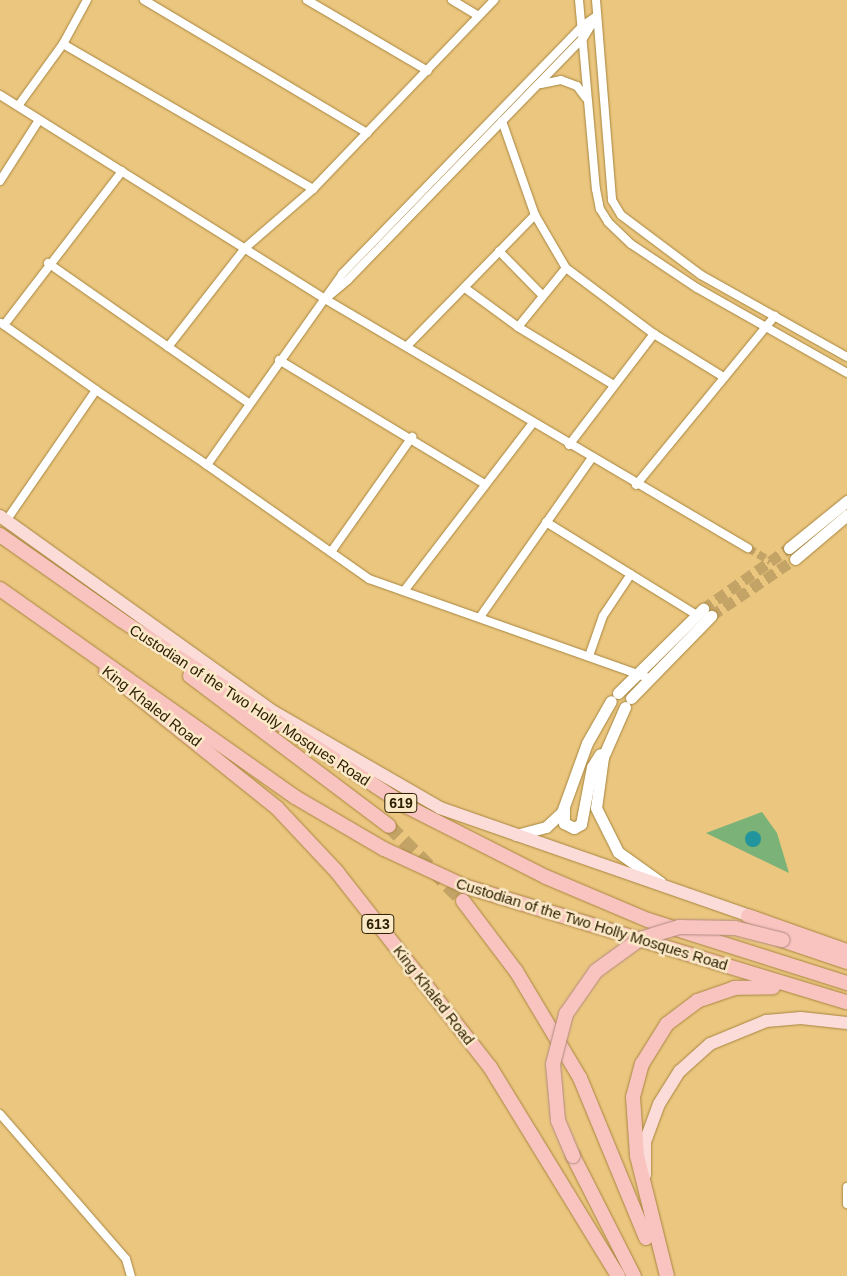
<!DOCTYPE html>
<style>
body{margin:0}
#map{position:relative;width:847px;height:1276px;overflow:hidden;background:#eac67f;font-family:Helvetica,sans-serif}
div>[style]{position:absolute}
.green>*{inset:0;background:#7ab277}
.water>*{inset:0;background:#21949d}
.round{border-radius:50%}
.street-tunnel>*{height:8px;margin-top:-4px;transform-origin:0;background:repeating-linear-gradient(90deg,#c4a466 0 8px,transparent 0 12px)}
.secondary-tunnel>*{height:11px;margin-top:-5.5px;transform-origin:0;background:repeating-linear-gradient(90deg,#c4a466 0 11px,transparent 0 16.5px)}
.highway-tunnel>*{height:14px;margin-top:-7px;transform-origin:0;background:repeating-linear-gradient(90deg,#c4a466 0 14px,transparent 0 21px)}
.roads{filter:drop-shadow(0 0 1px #a88640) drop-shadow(0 0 1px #a88640)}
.street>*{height:8px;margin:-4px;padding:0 4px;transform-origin:4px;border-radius:4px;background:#fff}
.secondary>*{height:11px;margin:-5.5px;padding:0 5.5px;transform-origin:5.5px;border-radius:5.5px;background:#fff}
.primary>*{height:12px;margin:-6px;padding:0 6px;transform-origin:6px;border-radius:6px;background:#fbdcd9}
.highway>*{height:14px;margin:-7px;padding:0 7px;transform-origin:7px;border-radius:7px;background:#f9c4c0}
.bridges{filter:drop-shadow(0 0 1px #b18a7d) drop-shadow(0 0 1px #b18a7d)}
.highway-bridge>*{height:14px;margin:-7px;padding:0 7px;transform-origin:7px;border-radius:7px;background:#f9c4c0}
span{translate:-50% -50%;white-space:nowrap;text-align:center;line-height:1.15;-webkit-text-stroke:5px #fbe9c7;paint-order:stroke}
.shield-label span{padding:1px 4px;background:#fbe9c7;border:1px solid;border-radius:4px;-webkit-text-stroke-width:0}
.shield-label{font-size:14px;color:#2b1d01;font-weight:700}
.street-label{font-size:15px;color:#2b1d01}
</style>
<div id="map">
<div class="green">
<i style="clip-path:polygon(762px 812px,777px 833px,789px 873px,706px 833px)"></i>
</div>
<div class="water">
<i class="round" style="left:745px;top:831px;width:16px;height:16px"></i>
</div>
<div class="street-tunnel">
<i style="left:748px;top:548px;width:26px;rotate:31deg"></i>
</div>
<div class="secondary-tunnel">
<i style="left:703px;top:609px;width:105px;rotate:-35.3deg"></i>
<i style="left:711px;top:616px;width:102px;rotate:-34.2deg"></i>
</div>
<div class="highway-tunnel">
<i style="left:389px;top:826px;width:105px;rotate:45.4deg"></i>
</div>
<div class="roads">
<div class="street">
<i style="left:144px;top:0;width:260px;rotate:30.8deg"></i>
<i style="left:307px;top:0;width:140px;rotate:30.4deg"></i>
<i style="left:452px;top:0;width:31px;rotate:31deg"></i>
<i style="left:579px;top:0;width:190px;rotate:84.9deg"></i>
<i style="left:596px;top:189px;width:20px;rotate:79deg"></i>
<i style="left:600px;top:209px;width:15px;rotate:58deg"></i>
<i style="left:608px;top:222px;width:32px;rotate:44deg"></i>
<i style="left:631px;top:244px;width:79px;rotate:33.7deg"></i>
<i style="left:697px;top:288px;width:172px;rotate:29.5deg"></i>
<i style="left:596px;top:0;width:201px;rotate:85.4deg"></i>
<i style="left:612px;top:200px;width:17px;rotate:59deg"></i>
<i style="left:621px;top:215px;width:100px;rotate:36.9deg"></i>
<i style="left:701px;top:275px;width:167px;rotate:29.3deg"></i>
<i style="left:63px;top:44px;width:289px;rotate:30.1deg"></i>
<i style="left:541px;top:84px;width:20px;rotate:-11deg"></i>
<i style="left:561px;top:80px;width:17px;rotate:21deg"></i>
<i style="left:577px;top:86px;width:15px;rotate:53deg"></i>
<i style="left:0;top:95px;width:384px;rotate:32.1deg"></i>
<i style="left:325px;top:299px;width:491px;rotate:30.5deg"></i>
<i style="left:18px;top:106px;width:77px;rotate:-54deg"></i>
<i style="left:63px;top:44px;width:50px;rotate:-61.4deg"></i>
<i style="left:502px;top:121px;width:100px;rotate:70.7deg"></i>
<i style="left:535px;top:215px;width:61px;rotate:59.7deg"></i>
<i style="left:566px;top:268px;width:110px;rotate:36.9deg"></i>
<i style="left:654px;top:334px;width:80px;rotate:31.7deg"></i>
<i style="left:0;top:181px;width:72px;rotate:-57.4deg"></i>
<i style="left:499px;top:251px;width:63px;rotate:45.6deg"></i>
<i style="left:48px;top:263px;width:245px;rotate:34.9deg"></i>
<i style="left:465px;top:288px;width:66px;rotate:36.3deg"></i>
<i style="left:518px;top:327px;width:110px;rotate:31.2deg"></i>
<i style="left:1px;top:323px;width:116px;rotate:35.2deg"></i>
<i style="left:4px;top:325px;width:194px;rotate:-52.5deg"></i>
<i style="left:518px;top:327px;width:76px;rotate:-50.9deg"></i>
<i style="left:408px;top:345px;width:182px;rotate:-45.7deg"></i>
<i style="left:168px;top:347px;width:125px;rotate:-52.1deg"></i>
<i style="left:245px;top:248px;width:90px;rotate:-40.9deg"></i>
<i style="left:313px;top:189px;width:262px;rotate:-46.2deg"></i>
<i style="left:279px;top:360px;width:238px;rotate:31.1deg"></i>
<i style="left:569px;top:445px;width:140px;rotate:-52.6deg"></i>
<i style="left:207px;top:465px;width:198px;rotate:35.1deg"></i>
<i style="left:369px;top:579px;width:297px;rotate:19.5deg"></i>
<i style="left:636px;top:485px;width:219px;rotate:-50.6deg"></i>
<i style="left:6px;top:521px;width:159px;rotate:-55.5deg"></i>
<i style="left:96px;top:390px;width:134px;rotate:34deg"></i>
<i style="left:207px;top:465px;width:234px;rotate:-54.7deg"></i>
<i style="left:342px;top:274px;width:345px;rotate:-45.9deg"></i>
<i style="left:582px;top:26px;width:18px;rotate:-34deg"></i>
<i style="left:597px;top:16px;width:26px;rotate:122deg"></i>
<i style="left:583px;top:38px;width:337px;rotate:134.2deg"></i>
<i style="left:348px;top:280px;width:30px;rotate:140deg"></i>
<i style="left:546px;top:522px;width:175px;rotate:31.7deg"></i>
<i style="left:331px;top:552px;width:141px;rotate:-54.8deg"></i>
<i style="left:404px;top:591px;width:212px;rotate:-52.5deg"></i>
<i style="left:480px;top:617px;width:193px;rotate:-54.9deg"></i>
<i style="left:589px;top:656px;width:42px;rotate:-70.7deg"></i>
<i style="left:603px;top:616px;width:50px;rotate:-56.3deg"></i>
<i style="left:0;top:1114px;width:192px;rotate:49deg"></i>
<i style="left:126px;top:1259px;width:18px;rotate:74deg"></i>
<i style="left:847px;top:1187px;width:17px;rotate:90deg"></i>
</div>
<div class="secondary">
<i style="left:789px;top:548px;width:75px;rotate:-39deg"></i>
<i style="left:795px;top:559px;width:68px;rotate:-40.2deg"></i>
<i style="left:618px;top:693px;width:120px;rotate:-44.7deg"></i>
<i style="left:631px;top:698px;width:115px;rotate:-45.7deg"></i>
<i style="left:625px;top:707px;width:55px;rotate:113.7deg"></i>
<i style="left:603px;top:757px;width:51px;rotate:97.8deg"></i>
<i style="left:596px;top:808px;width:49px;rotate:63.4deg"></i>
<i style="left:618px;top:852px;width:52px;rotate:35.5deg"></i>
<i style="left:564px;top:809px;width:14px;rotate:90deg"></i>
<i style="left:564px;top:823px;width:11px;rotate:27deg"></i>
<i style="left:574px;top:828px;width:8px;rotate:-30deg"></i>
<i style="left:581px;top:824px;width:58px;rotate:-79.1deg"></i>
<i style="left:592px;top:767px;width:15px;rotate:-58deg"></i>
<i style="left:516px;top:835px;width:31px;rotate:-15deg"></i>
<i style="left:546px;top:827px;width:22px;rotate:-43deg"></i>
<i style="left:562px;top:812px;width:73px;rotate:-70.1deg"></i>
<i style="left:587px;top:743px;width:48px;rotate:-60.3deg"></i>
</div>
<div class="primary">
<i style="left:0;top:516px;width:337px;rotate:35.6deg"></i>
<i style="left:274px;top:712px;width:192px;rotate:30deg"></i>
<i style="left:440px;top:808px;width:337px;rotate:19.2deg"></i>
<i style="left:645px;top:1175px;width:33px;rotate:-90deg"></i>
<i style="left:645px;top:1142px;width:40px;rotate:-69.8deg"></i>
<i style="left:659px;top:1104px;width:39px;rotate:-58deg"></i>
<i style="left:680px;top:1071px;width:40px;rotate:-42deg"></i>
<i style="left:710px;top:1044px;width:61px;rotate:-22.3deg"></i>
<i style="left:766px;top:1021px;width:35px;rotate:-5deg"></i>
<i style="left:801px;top:1018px;width:46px;rotate:6.2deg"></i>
</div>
<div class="highway">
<i style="left:0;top:535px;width:148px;rotate:35.1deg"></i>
<i style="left:121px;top:620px;width:343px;rotate:33.1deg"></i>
<i style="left:408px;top:807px;width:155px;rotate:26.9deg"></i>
<i style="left:546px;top:877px;width:111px;rotate:22.9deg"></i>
<i style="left:648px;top:920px;width:209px;rotate:17.6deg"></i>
<i style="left:0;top:589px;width:361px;rotate:35.2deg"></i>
<i style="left:295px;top:797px;width:103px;rotate:30.3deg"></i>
<i style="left:384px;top:849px;width:88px;rotate:24.8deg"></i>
<i style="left:464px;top:886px;width:400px;rotate:16.9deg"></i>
<i style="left:106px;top:671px;width:219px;rotate:38.7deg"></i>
<i style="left:277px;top:808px;width:88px;rotate:46.8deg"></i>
<i style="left:337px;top:872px;width:248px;rotate:51.9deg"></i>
<i style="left:490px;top:1067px;width:245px;rotate:58.5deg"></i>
<i style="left:190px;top:676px;width:249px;rotate:37deg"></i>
<i style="left:463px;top:901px;width:88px;rotate:52.9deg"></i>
<i style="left:516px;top:971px;width:125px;rotate:59.1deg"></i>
<i style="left:580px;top:1078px;width:173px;rotate:67.6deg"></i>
<i style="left:748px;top:916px;width:105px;rotate:19.5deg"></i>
<i style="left:782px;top:940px;width:69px;rotate:18.7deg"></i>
<i style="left:573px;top:1156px;width:135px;rotate:63.1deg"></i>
<i style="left:667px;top:1276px;width:124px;rotate:-104deg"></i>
<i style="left:637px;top:1156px;width:59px;rotate:-93.9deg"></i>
<i style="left:633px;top:1097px;width:34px;rotate:-75deg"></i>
<i style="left:642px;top:1064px;width:47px;rotate:-58deg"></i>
<i style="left:667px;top:1024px;width:38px;rotate:-37deg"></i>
<i style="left:697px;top:1001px;width:39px;rotate:-19deg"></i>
<i style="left:734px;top:988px;width:39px;rotate:-1deg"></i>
</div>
</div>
<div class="bridges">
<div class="highway-bridge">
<i style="left:573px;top:1156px;width:39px;rotate:-113deg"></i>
<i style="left:558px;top:1120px;width:56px;rotate:-95.1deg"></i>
<i style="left:553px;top:1064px;width:52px;rotate:-75.4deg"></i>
<i style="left:566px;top:1014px;width:52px;rotate:-55.1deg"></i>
<i style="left:596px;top:971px;width:54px;rotate:-36deg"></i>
<i style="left:640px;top:939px;width:41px;rotate:-17.1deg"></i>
<i style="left:679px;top:927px;width:56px;rotate:1deg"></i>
<i style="left:735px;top:928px;width:49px;rotate:14.3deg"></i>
</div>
</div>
<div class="shield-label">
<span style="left:401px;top:803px">619</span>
<span style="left:378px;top:924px">613</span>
</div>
<div class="street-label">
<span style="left:250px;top:705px;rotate:33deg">Custodian of the Two Holly Mosques Road</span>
<span style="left:152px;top:706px;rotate:38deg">King Khaled Road</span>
<span style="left:592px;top:924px;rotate:17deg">Custodian of the Two Holly Mosques Road</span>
<span style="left:434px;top:995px;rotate:52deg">King Khaled Road</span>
</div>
</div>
